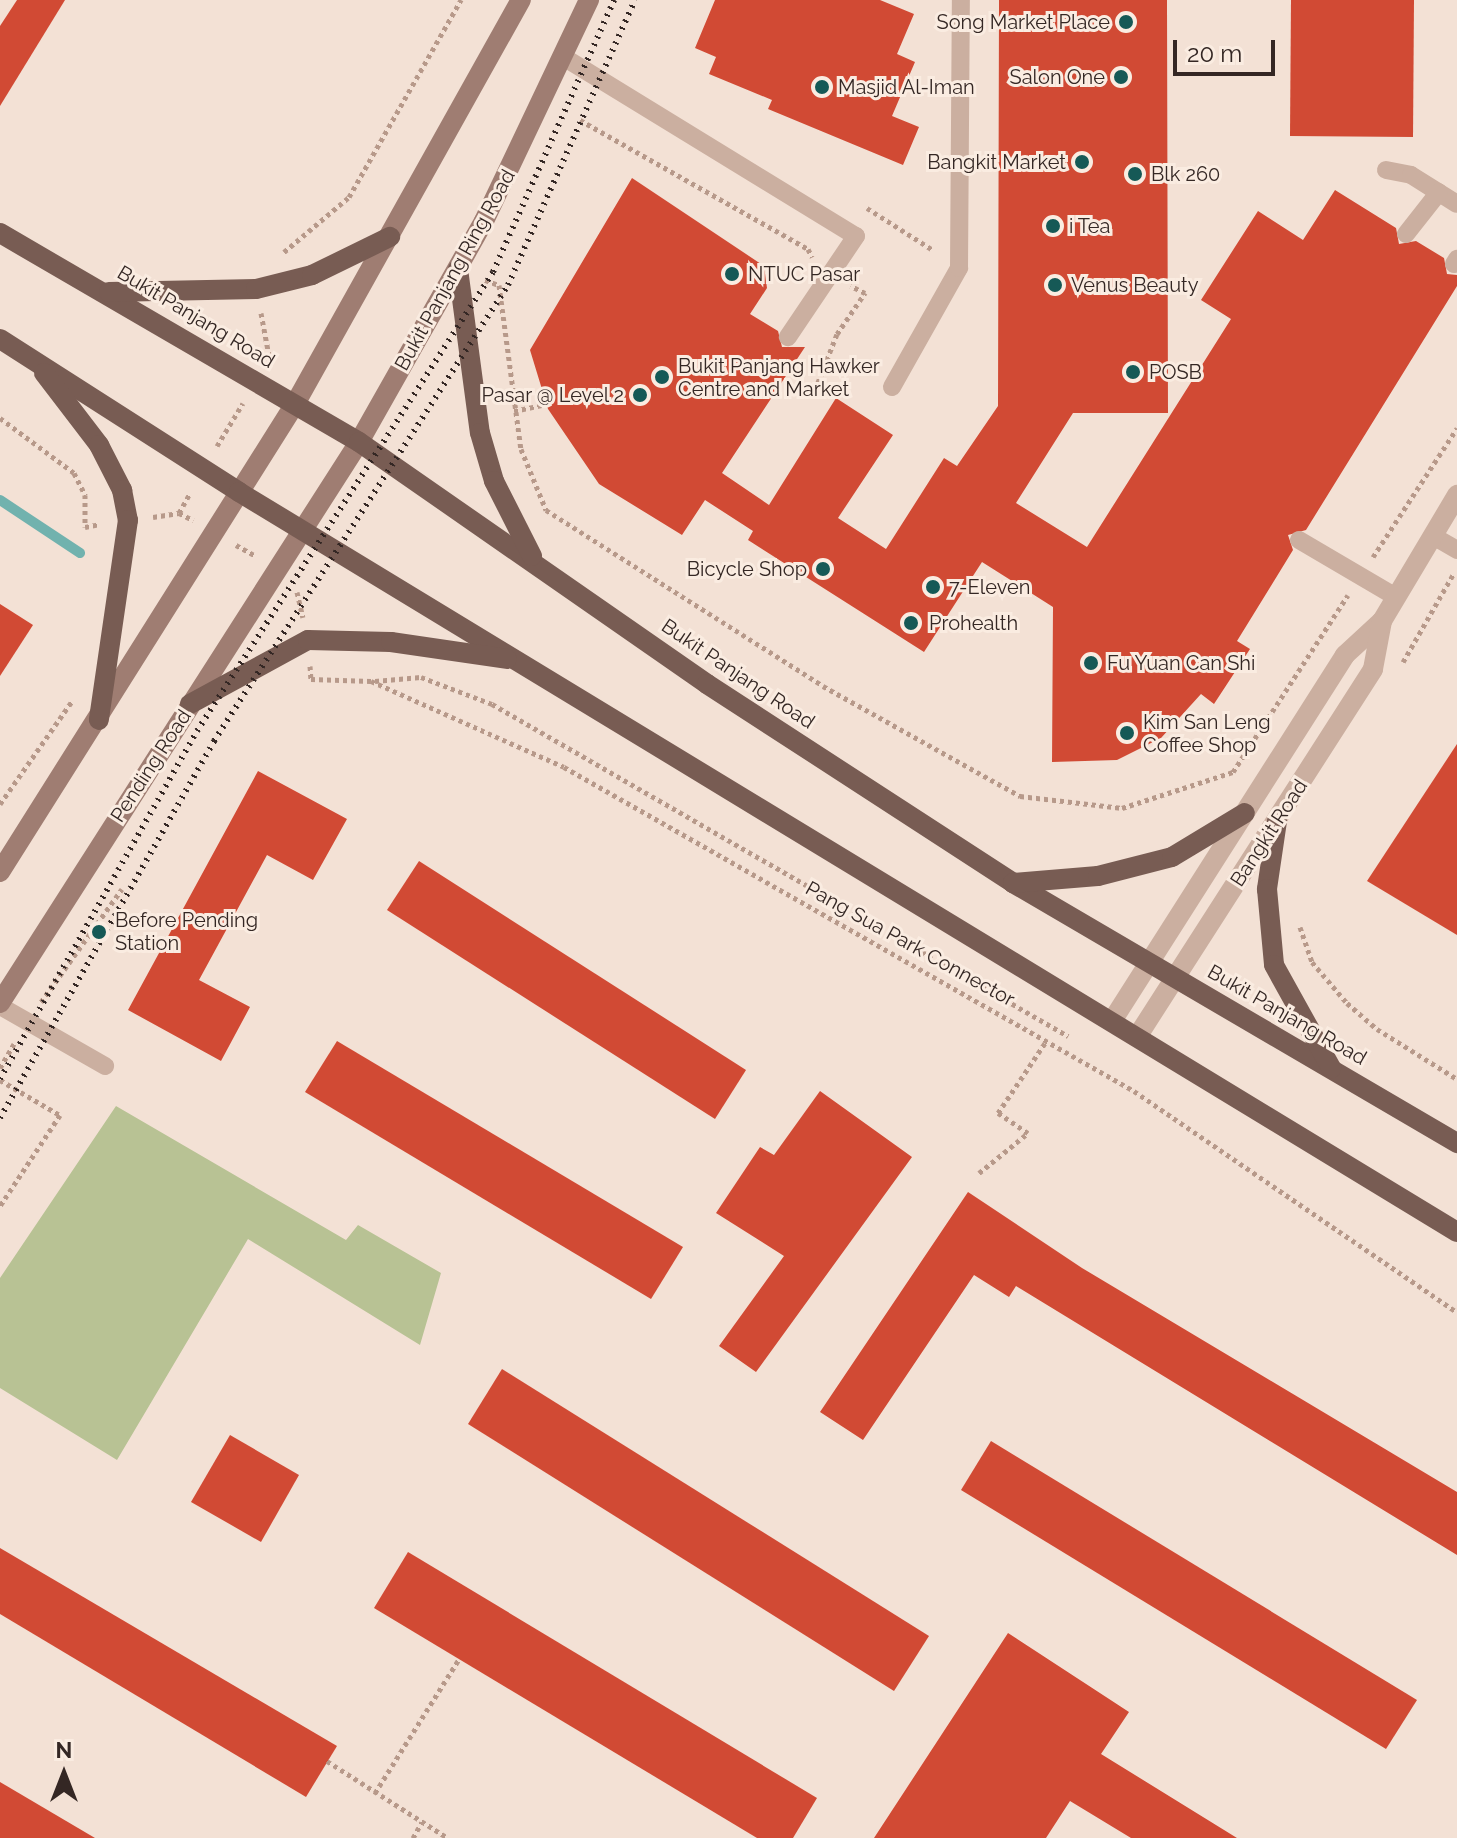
<!DOCTYPE html>
<style>
body{margin:0}
#map{position:relative;width:1457px;height:1838px;overflow:hidden;background:#f3e1d5;font-family:Raleway,sans-serif}
div>[style]{position:absolute}
.green>*{inset:0;background:#b8c294}
.stream>*{height:10px;margin:-5px;padding:0 5px;transform-origin:5px;border-radius:5px;background:#71b2ae}
.building>*{inset:0;background:#d14a34}
.path>*{height:5px;margin-top:-2.5px;transform-origin:0;background:repeating-linear-gradient(90deg,#b7998a 0 4px,transparent 0 8px)}
.lane>*{height:18px;margin:-9px;padding:0 9px;transform-origin:9px;border-radius:9px;background:#cbafa0}
.street>*{height:20px;margin:-10px;padding:0 10px;transform-origin:10px;border-radius:10px;background:#cbafa0}
.secondary>*{height:20px;margin:-10px;padding:0 10px;transform-origin:10px;border-radius:10px;background:#9f7d72}
.primary>*{height:20px;margin:-10px;padding:0 10px;transform-origin:10px;border-radius:10px;background:#785c53}
.rail>*{height:6px;margin-top:-3px;transform-origin:0;background:repeating-linear-gradient(90deg,#342724 0 2px,transparent 0 8px)}
.dots>*{width:22px;height:22px;translate:-50% -50%;box-sizing:border-box;border:4px solid #faece1;border-radius:50%}
span{translate:-50% -50%;white-space:nowrap;text-align:center;line-height:1.15;-webkit-text-stroke:6px #faece1;paint-order:stroke}
.poi-label{font-size:20px;color:#342724}
.right{translate:-100% -50%;text-align:right}
.left{translate:0 -50%;text-align:left}
.street-label{font-size:20px;color:#342724}
.north{position:absolute;left:24px;top:1734px;width:80px;height:80px;-webkit-text-stroke:6px #faece1;paint-order:stroke;rotate:0deg;font-size:22px;font-weight:700;line-height:32px;text-align:center;color:#342724}
.north::after{content:'';display:block;margin:auto;width:28px;height:36px;background:#342724;clip-path:polygon(50% 0,100% 100%,50% 72%,0 100%)}
.scale{position:absolute;left:1173px;top:40px;width:102px;height:36px;box-sizing:border-box;border:4px solid #342724;border-top:0;padding-left:10px;font-size:24px;line-height:28px;white-space:nowrap;color:#342724;-webkit-text-stroke:6px #faece1;paint-order:stroke}
</style>
<div id="map">
<div class="green">
<i style="clip-path:polygon(116px 1106px,346px 1240px,358px 1225px,441px 1273px,420px 1345px,248px 1239px,117px 1460px,0 1388px,0 1278px)"></i>
</div>
<div class="stream">
<i style="left:0;top:500px;width:96px;rotate:33.5deg"></i>
</div>
<div class="building">
<i style="clip-path:polygon(17px 0,65px 0,0 106px,0 26px)"></i>
<i style="clip-path:polygon(715px 0,880px 0,914px 14px,897px 54px,915px 62px,892px 116px,919px 127px,903px 165px,768px 109px,772px 100px,709px 74px,716px 57px,695px 48px)"></i>
<i style="clip-path:polygon(999px 0,1167px 0,1168px 413px,1073px 413px,1016px 503px,1087px 547px,1231px 319px,1201px 300px,1258px 211px,1303px 240px,1335px 190px,1396px 228px,1399px 244px,1416px 241px,1444px 258px,1447px 274px,1457px 275px,1457px 286px,1306px 530px,1288px 535px,1293px 550px,1237px 641px,1250px 649px,1214px 704px,1201px 694px,1161px 738px,1117px 760px,1052px 762px,1053px 607px,982px 562px,924px 652px,748px 540px,753px 531px,705px 500px,682px 535px,599px 484px,548px 409px,530px 350px,632px 178px,764px 266px,767px 288px,750px 314px,778px 331px,782px 347px,805px 347px,722px 473px,769px 505px,836px 398px,893px 435px,838px 518px,886px 549px,944px 458px,957px 466px,998px 406px)"></i>
<i style="clip-path:polygon(1291px 0,1414px 0,1413px 137px,1290px 136px)"></i>
<i style="clip-path:polygon(0 604px,33px 625px,0 676px)"></i>
<i style="clip-path:polygon(1457px 744px,1457px 935px,1367px 881px)"></i>
<i style="clip-path:polygon(258px 771px,347px 819px,313px 880px,267px 855px,199px 980px,250px 1007px,221px 1061px,128px 1010px)"></i>
<i style="clip-path:polygon(419px 861px,746px 1070px,715px 1119px,387px 910px)"></i>
<i style="clip-path:polygon(337px 1041px,683px 1247px,651px 1299px,305px 1092px)"></i>
<i style="clip-path:polygon(820px 1091px,912px 1157px,756px 1372px,719px 1346px,784px 1256px,716px 1213px,760px 1147px,774px 1155px)"></i>
<i style="clip-path:polygon(968px 1192px,1082px 1268px,1457px 1492px,1457px 1555px,1016px 1286px,1009px 1297px,974px 1275px,863px 1440px,820px 1412px)"></i>
<i style="clip-path:polygon(502px 1369px,929px 1636px,894px 1691px,468px 1424px)"></i>
<i style="clip-path:polygon(230px 1435px,299px 1475px,261px 1542px,191px 1502px)"></i>
<i style="clip-path:polygon(991px 1441px,1417px 1700px,1386px 1749px,961px 1490px)"></i>
<i style="clip-path:polygon(0 1548px,337px 1746px,306px 1797px,0 1614px)"></i>
<i style="clip-path:polygon(408px 1552px,817px 1798px,793px 1838px,757px 1838px,374px 1608px)"></i>
<i style="clip-path:polygon(1008px 1633px,1129px 1712px,1101px 1754px,1237px 1838px,1131px 1838px,1070px 1801px,1046px 1838px,874px 1838px)"></i>
<i style="clip-path:polygon(0 1782px,95px 1838px,0 1838px)"></i>
</div>
<div class="path">
<i style="left:580px;top:120px;width:262px;rotate:29.5deg"></i>
<i style="left:808px;top:249px;width:9px;rotate:63deg"></i>
<i style="left:867px;top:208px;width:78px;rotate:32.5deg"></i>
<i style="left:284px;top:252px;width:85px;rotate:-40.2deg"></i>
<i style="left:349px;top:197px;width:227px;rotate:-60.4deg"></i>
<i style="left:485px;top:280px;width:15px;rotate:20deg"></i>
<i style="left:499px;top:285px;width:165px;rotate:82.4deg"></i>
<i style="left:521px;top:449px;width:66px;rotate:67.7deg"></i>
<i style="left:546px;top:510px;width:328px;rotate:32.4deg"></i>
<i style="left:823px;top:686px;width:226px;rotate:29.2deg"></i>
<i style="left:1020px;top:796px;width:103px;rotate:6.7deg"></i>
<i style="left:1122px;top:808px;width:117px;rotate:-18deg"></i>
<i style="left:1233px;top:772px;width:211px;rotate:-57deg"></i>
<i style="left:261px;top:313px;width:49px;rotate:79.4deg"></i>
<i style="left:815px;top:390px;width:60px;rotate:-68.6deg"></i>
<i style="left:837px;top:334px;width:50px;rotate:-55.7deg"></i>
<i style="left:865px;top:293px;width:16px;rotate:-153deg"></i>
<i style="left:514px;top:411px;width:33px;rotate:-12deg"></i>
<i style="left:0;top:418px;width:92px;rotate:36.6deg"></i>
<i style="left:74px;top:473px;width:25px;rotate:63deg"></i>
<i style="left:85px;top:495px;width:32px;rotate:90deg"></i>
<i style="left:85px;top:527px;width:15px;rotate:-11deg"></i>
<i style="left:217px;top:446px;width:50px;rotate:-58.8deg"></i>
<i style="left:179px;top:513px;width:23px;rotate:-61deg"></i>
<i style="left:153px;top:517px;width:26px;rotate:-9deg"></i>
<i style="left:179px;top:513px;width:16px;rotate:27deg"></i>
<i style="left:236px;top:545px;width:23px;rotate:29deg"></i>
<i style="left:1373px;top:557px;width:154px;rotate:-56.9deg"></i>
<i style="left:297px;top:592px;width:26px;rotate:77deg"></i>
<i style="left:1403px;top:662px;width:103px;rotate:-60.2deg"></i>
<i style="left:310px;top:666px;width:13px;rotate:86deg"></i>
<i style="left:311px;top:679px;width:60px;rotate:1.9deg"></i>
<i style="left:371px;top:681px;width:211px;rotate:24deg"></i>
<i style="left:564px;top:767px;width:656px;rotate:29.61deg"></i>
<i style="left:1134px;top:1091px;width:391px;rotate:34.4deg"></i>
<i style="left:375px;top:681px;width:46px;rotate:-5deg"></i>
<i style="left:421px;top:677px;width:76px;rotate:20.8deg"></i>
<i style="left:492px;top:704px;width:665px;rotate:29.96deg"></i>
<i style="left:0;top:804px;width:126px;rotate:-55deg"></i>
<i style="left:1300px;top:927px;width:37px;rotate:71deg"></i>
<i style="left:1312px;top:962px;width:54px;rotate:49.5deg"></i>
<i style="left:1347px;top:1003px;width:40px;rotate:41deg"></i>
<i style="left:1377px;top:1029px;width:94px;rotate:32deg"></i>
<i style="left:41px;top:1002px;width:139px;rotate:-54.4deg"></i>
<i style="left:0;top:1068px;width:28px;rotate:-60deg"></i>
<i style="left:0;top:1080px;width:69px;rotate:30.3deg"></i>
<i style="left:60px;top:1115px;width:109px;rotate:123.4deg"></i>
<i style="left:979px;top:1173px;width:63px;rotate:-39.2deg"></i>
<i style="left:1028px;top:1133px;width:36px;rotate:-146deg"></i>
<i style="left:998px;top:1113px;width:88px;rotate:-56.1deg"></i>
<i style="left:327px;top:1761px;width:143px;rotate:32.5deg"></i>
<i style="left:375px;top:1793px;width:158px;rotate:-57.9deg"></i>
<i style="left:413px;top:1838px;width:18px;rotate:-61deg"></i>
</div>
<div class="lane">
<i style="left:565px;top:58px;width:341px;rotate:31.5deg"></i>
<i style="left:856px;top:236px;width:122px;rotate:124deg"></i>
<i style="left:1386px;top:170px;width:25px;rotate:11deg"></i>
<i style="left:1411px;top:175px;width:54px;rotate:32.2deg"></i>
<i style="left:1406px;top:234px;width:53px;rotate:-51.8deg"></i>
<i style="left:1454px;top:264px;width:6px;rotate:-59deg"></i>
<i style="left:892px;top:387px;width:137px;rotate:-60.6deg"></i>
<i style="left:959px;top:268px;width:268px;rotate:-89.6deg"></i>
<i style="left:1433px;top:536px;width:28px;rotate:30deg"></i>
<i style="left:1299px;top:540px;width:113px;rotate:30.4deg"></i>
<i style="left:0;top:1006px;width:121px;rotate:29.7deg"></i>
</div>
<div class="street">
<i style="left:1112px;top:1021px;width:434px;rotate:-57.5deg"></i>
<i style="left:1345px;top:655px;width:50px;rotate:-42.6deg"></i>
<i style="left:1382px;top:621px;width:147px;rotate:-59.2deg"></i>
<i style="left:1137px;top:1037px;width:437px;rotate:-57.3deg"></i>
<i style="left:1373px;top:669px;width:49px;rotate:-79.4deg"></i>
</div>
<div class="secondary">
<i style="left:0;top:872px;width:553px;rotate:-57.78deg"></i>
<i style="left:295px;top:404px;width:463px;rotate:-60.8deg"></i>
<i style="left:0;top:1003px;width:666px;rotate:-57.38deg"></i>
<i style="left:359px;top:442px;width:254px;rotate:-60.5deg"></i>
<i style="left:484px;top:221px;width:245px;rotate:-64.6deg"></i>
</div>
<div class="primary">
<i style="left:0;top:233px;width:415px;rotate:30.2deg"></i>
<i style="left:359px;top:442px;width:424px;rotate:34.8deg"></i>
<i style="left:707px;top:684px;width:365px;rotate:33deg"></i>
<i style="left:1013px;top:883px;width:515px;rotate:30.35deg"></i>
<i style="left:458px;top:269px;width:165px;rotate:82.4deg"></i>
<i style="left:480px;top:433px;width:50px;rotate:73.7deg"></i>
<i style="left:494px;top:481px;width:84px;rotate:63.1deg"></i>
<i style="left:109px;top:292px;width:147px;rotate:-1.2deg"></i>
<i style="left:256px;top:289px;width:58px;rotate:-14deg"></i>
<i style="left:312px;top:275px;width:87px;rotate:-26deg"></i>
<i style="left:0;top:339px;width:284px;rotate:32.6deg"></i>
<i style="left:239px;top:492px;width:1425px;rotate:31.28deg"></i>
<i style="left:44px;top:373px;width:91px;rotate:52.6deg"></i>
<i style="left:99px;top:445px;width:51px;rotate:62.9deg"></i>
<i style="left:122px;top:490px;width:31px;rotate:79deg"></i>
<i style="left:128px;top:520px;width:202px;rotate:98.3deg"></i>
<i style="left:190px;top:704px;width:134px;rotate:-28.5deg"></i>
<i style="left:308px;top:640px;width:83px;rotate:1.4deg"></i>
<i style="left:391px;top:642px;width:117px;rotate:8.3deg"></i>
<i style="left:1277px;top:821px;width:69px;rotate:98.4deg"></i>
<i style="left:1267px;top:889px;width:76px;rotate:84.7deg"></i>
<i style="left:1274px;top:965px;width:118px;rotate:61deg"></i>
<i style="left:1013px;top:883px;width:85px;rotate:-4.7deg"></i>
<i style="left:1098px;top:876px;width:76px;rotate:-14.4deg"></i>
<i style="left:1172px;top:857px;width:85px;rotate:-31.1deg"></i>
</div>
<div class="rail">
<i style="left:0;top:1079px;width:400px;rotate:-60.5deg"></i>
<i style="left:197px;top:731px;width:546px;rotate:-57.18deg"></i>
<i style="left:493px;top:272px;width:298px;rotate:-66deg"></i>
<i style="left:0;top:1118px;width:434px;rotate:-60.4deg"></i>
<i style="left:214px;top:741px;width:543px;rotate:-57.19deg"></i>
<i style="left:508px;top:285px;width:312px;rotate:-66deg"></i>
</div>
<div class="dots">
<i style="left:1126px;top:22px;background:#165956"></i>
<i style="left:1121px;top:77px;background:#165956"></i>
<i style="left:822px;top:87px;background:#165956"></i>
<i style="left:1082px;top:162px;background:#165956"></i>
<i style="left:1135px;top:174px;background:#165956"></i>
<i style="left:1053px;top:226px;background:#165956"></i>
<i style="left:732px;top:274px;background:#165956"></i>
<i style="left:1055px;top:285px;background:#165956"></i>
<i style="left:1133px;top:372px;background:#165956"></i>
<i style="left:662px;top:377px;background:#165956"></i>
<i style="left:640px;top:395px;background:#165956"></i>
<i style="left:823px;top:569px;background:#165956"></i>
<i style="left:933px;top:587px;background:#165956"></i>
<i style="left:911px;top:623px;background:#165956"></i>
<i style="left:1091px;top:663px;background:#165956"></i>
<i style="left:1127px;top:733px;background:#165956"></i>
<i style="left:99px;top:932px;background:#165956"></i>
</div>
<div class="poi-label">
<span class="right" style="left:1110px;top:22px">Song Market Place</span>
<span class="right" style="left:1105px;top:77px">Salon One</span>
<span class="left" style="left:838px;top:87px">Masjid Al-Iman</span>
<span class="right" style="left:1066px;top:162px">Bangkit Market</span>
<span class="left" style="left:1151px;top:174px">Blk 260</span>
<span class="left" style="left:1069px;top:226px">i Tea</span>
<span class="left" style="left:748px;top:274px">NTUC Pasar</span>
<span class="left" style="left:1071px;top:285px">Venus Beauty</span>
<span class="left" style="left:678px;top:378px">Bukit Panjang Hawker<br>Centre and Market</span>
<span class="left" style="left:1149px;top:372px">POSB</span>
<span class="right" style="left:624px;top:395px">Pasar @ Level 2</span>
<span class="right" style="left:807px;top:569px">Bicycle Shop</span>
<span class="left" style="left:949px;top:587px">7-Eleven</span>
<span class="left" style="left:929px;top:623px">Prohealth</span>
<span class="left" style="left:1107px;top:663px">Fu Yuan Can Shi</span>
<span class="left" style="left:1143px;top:734px">Kim San Leng<br>Coffee Shop</span>
<span class="left" style="left:115px;top:932px">Before Pending<br>Station</span>
</div>
<div class="street-label">
<span style="left:455px;top:270px;rotate:-61deg">Bukit Panjang Ring Road</span>
<span style="left:196px;top:317px;rotate:31deg">Bukit Panjang Road</span>
<span style="left:738px;top:674px;rotate:34deg">Bukit Panjang Road</span>
<span style="left:151px;top:766px;rotate:-57deg">Pending Road</span>
<span style="left:1269px;top:833px;rotate:-57deg">Bangkit Road</span>
<span style="left:910px;top:944px;rotate:29deg">Pang Sua Park Connector</span>
<span style="left:1287px;top:1015px;rotate:30deg">Bukit Panjang Road</span>
</div>
<div class="north">N</div>
<div class="scale">20 m</div>
</div>
